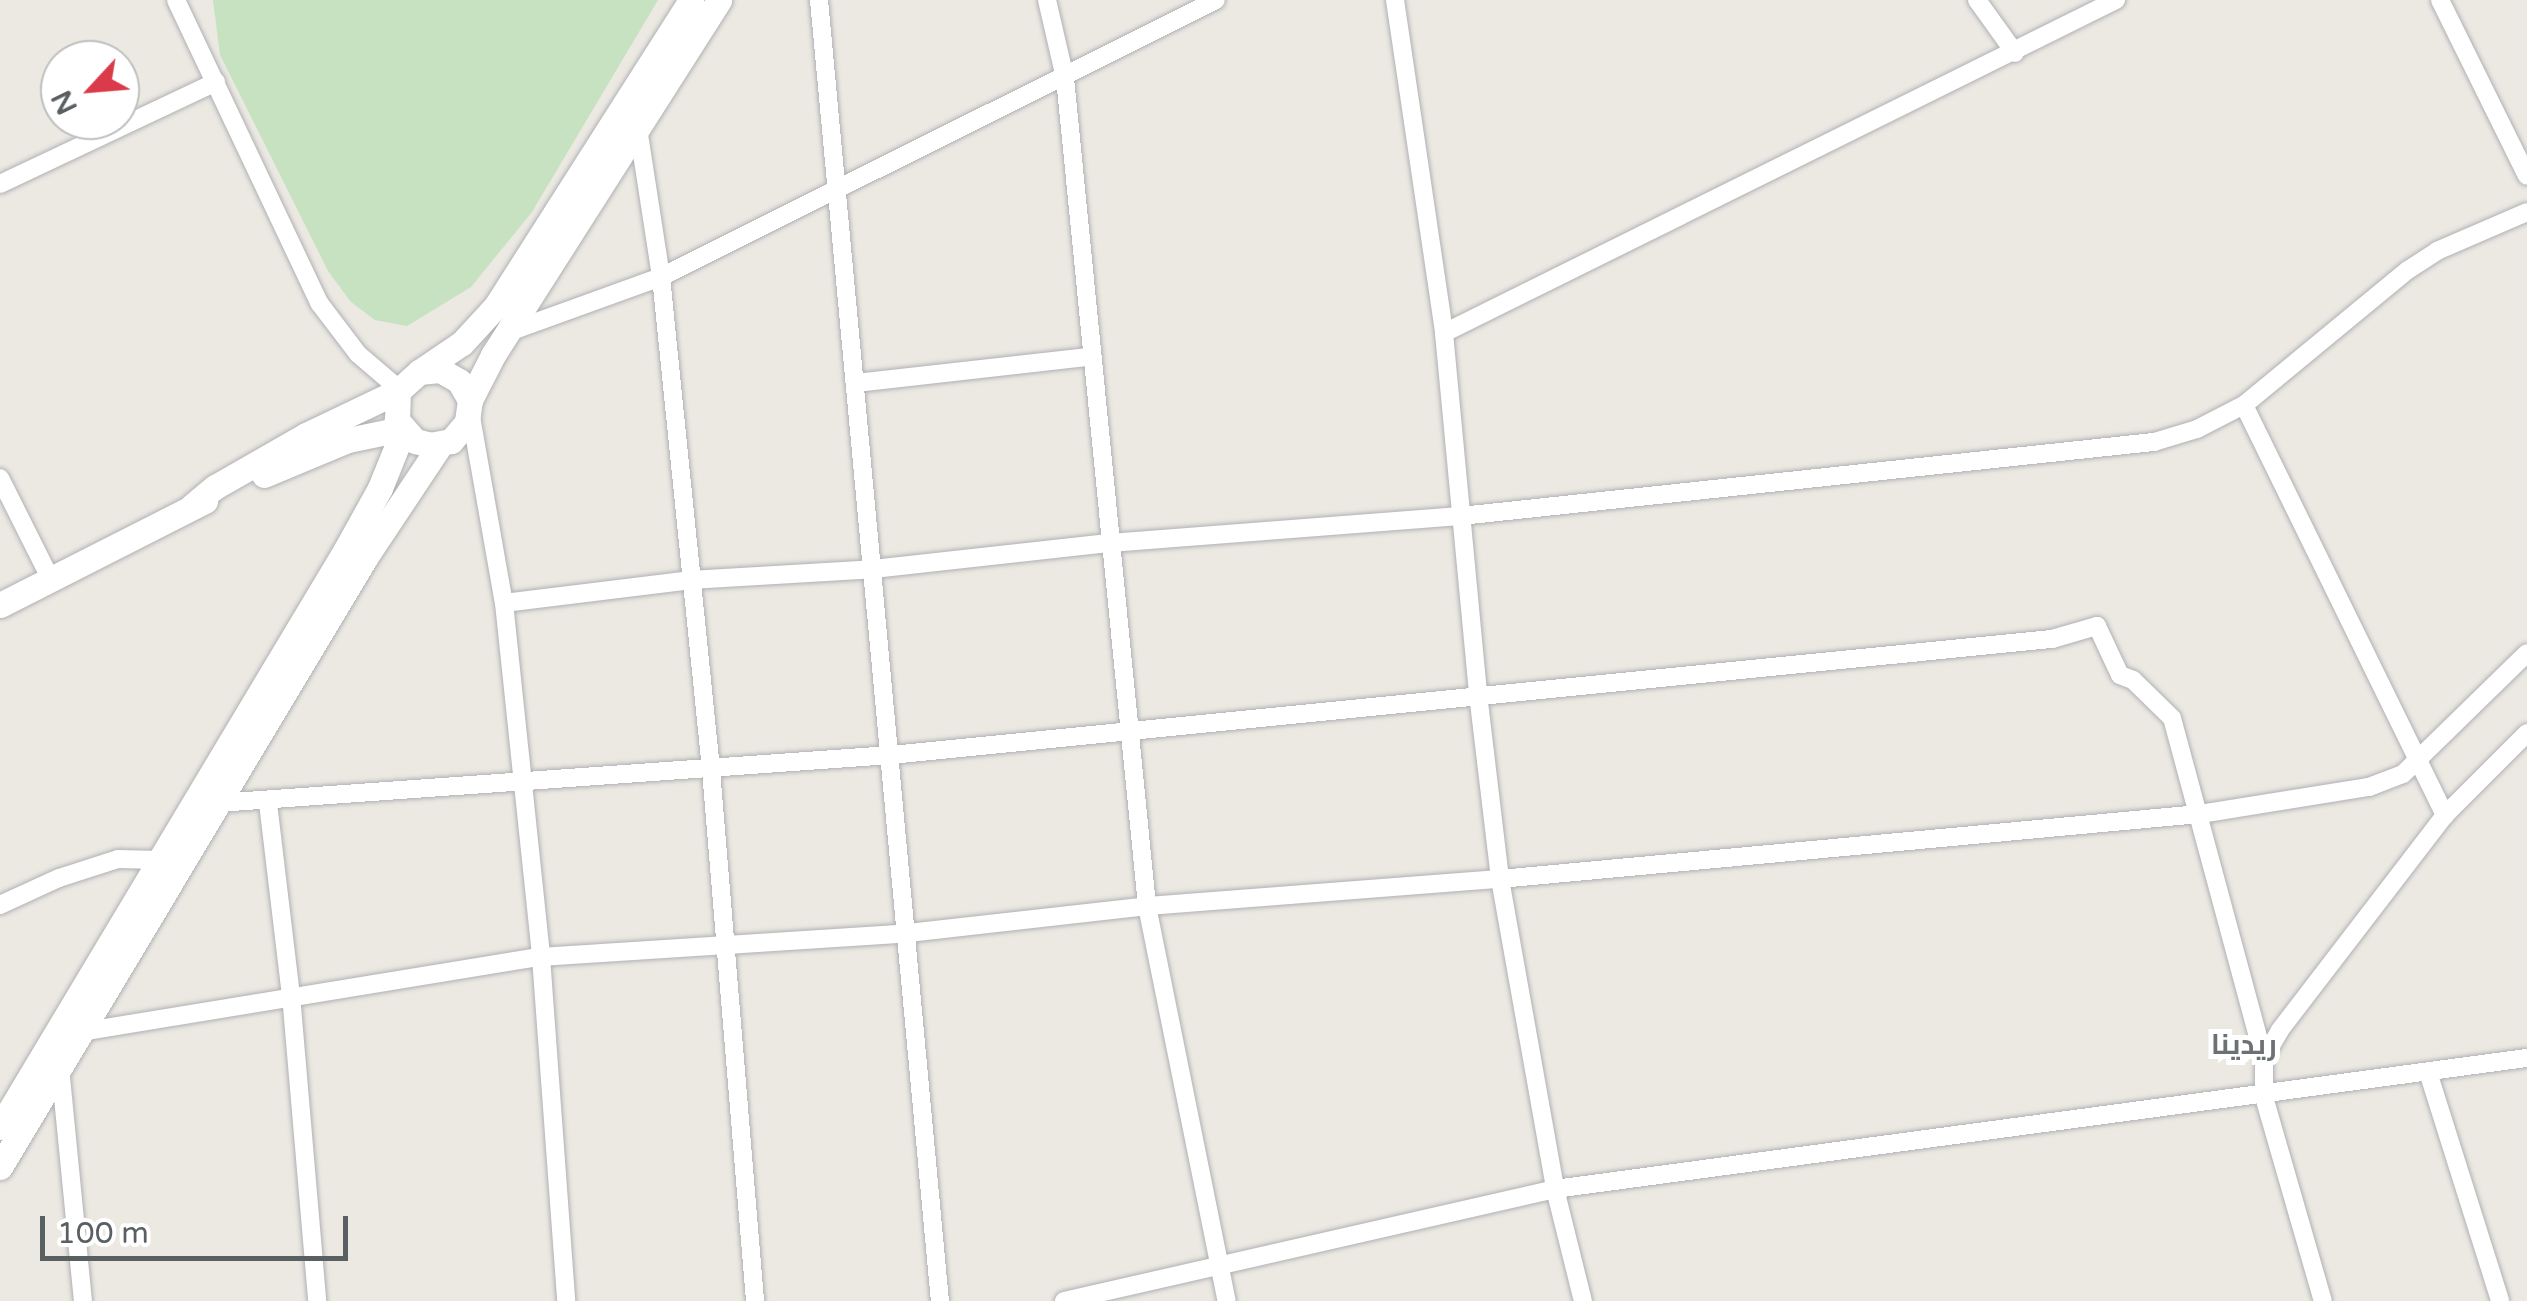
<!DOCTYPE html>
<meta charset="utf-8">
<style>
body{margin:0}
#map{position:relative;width:2527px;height:1301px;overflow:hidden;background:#ece8e2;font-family:"Varela Round",Cairo,sans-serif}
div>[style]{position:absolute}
.green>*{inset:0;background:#c6e2c0}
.roads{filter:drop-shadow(0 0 2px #aeb1b4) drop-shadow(0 0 2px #aeb1b4)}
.street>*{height:18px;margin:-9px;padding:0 9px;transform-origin:9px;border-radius:9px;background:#fff}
.secondary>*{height:25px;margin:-12.5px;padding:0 12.5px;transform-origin:12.5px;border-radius:12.5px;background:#fff}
span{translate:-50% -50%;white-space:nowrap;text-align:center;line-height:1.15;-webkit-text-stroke:10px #fff;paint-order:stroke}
.neighbourhood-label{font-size:28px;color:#6c7174;font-weight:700}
.north{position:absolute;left:40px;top:40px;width:100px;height:100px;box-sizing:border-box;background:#fff;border:2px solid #bdbfc0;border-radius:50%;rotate:244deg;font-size:28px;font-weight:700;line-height:40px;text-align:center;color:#5a5f62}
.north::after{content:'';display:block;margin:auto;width:35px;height:45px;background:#da3a4a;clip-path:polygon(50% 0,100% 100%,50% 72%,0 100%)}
.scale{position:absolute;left:40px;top:1216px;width:308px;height:45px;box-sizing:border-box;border:5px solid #5a5f62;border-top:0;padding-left:12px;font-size:30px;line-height:35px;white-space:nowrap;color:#5a5f62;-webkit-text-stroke:8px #fff;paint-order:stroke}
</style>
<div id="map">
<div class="green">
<i style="clip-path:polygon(213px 0,658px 0,532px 212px,471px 287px,407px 326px,375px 320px,351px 302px,328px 271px,220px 55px)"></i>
</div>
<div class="roads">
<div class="street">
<i style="left:176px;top:0;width:336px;rotate:64.7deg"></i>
<i style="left:320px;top:304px;width:63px;rotate:52.8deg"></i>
<i style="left:358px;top:354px;width:54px;rotate:40.5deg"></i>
<i style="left:819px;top:0;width:1307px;rotate:84.69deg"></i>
<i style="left:1047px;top:0;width:80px;rotate:77deg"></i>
<i style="left:1065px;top:78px;width:832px;rotate:84.34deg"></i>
<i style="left:1147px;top:906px;width:403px;rotate:78.6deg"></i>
<i style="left:1395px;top:0;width:337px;rotate:81.6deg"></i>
<i style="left:1444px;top:333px;width:363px;rotate:84.6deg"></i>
<i style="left:1478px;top:694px;width:186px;rotate:83.2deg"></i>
<i style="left:1500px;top:879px;width:315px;rotate:79.9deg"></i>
<i style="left:1555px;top:1189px;width:115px;rotate:76deg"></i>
<i style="left:1977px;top:0;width:65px;rotate:54.4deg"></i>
<i style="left:2440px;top:0;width:196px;rotate:63.7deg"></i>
<i style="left:638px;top:128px;width:151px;rotate:81.2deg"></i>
<i style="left:661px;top:277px;width:496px;rotate:84.2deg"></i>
<i style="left:711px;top:770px;width:533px;rotate:85.26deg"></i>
<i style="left:0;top:184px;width:239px;rotate:-25.3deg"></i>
<i style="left:509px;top:332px;width:162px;rotate:-19.9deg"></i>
<i style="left:661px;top:277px;width:620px;rotate:-26.52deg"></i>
<i style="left:1444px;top:333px;width:750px;rotate:-26.36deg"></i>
<i style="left:856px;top:383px;width:234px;rotate:-6.4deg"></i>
<i style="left:2244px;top:405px;width:457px;rotate:63.9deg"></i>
<i style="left:470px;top:411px;width:195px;rotate:80deg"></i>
<i style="left:504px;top:603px;width:356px;rotate:84deg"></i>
<i style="left:541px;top:957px;width:345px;rotate:85.8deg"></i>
<i style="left:0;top:478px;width:114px;rotate:63.4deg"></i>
<i style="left:504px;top:603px;width:187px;rotate:-7deg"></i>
<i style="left:690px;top:580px;width:183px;rotate:-3.4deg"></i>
<i style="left:873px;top:569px;width:237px;rotate:-6.3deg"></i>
<i style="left:1109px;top:543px;width:353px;rotate:-4.4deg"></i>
<i style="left:1461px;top:516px;width:697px;rotate:-6.1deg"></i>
<i style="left:2154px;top:442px;width:45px;rotate:-16.8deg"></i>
<i style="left:2197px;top:429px;width:53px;rotate:-27.1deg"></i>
<i style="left:2244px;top:405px;width:212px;rotate:-39.5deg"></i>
<i style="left:2408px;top:270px;width:35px;rotate:-33deg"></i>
<i style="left:2437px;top:251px;width:98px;rotate:-23.4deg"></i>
<i style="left:218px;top:803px;width:675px;rotate:-4.08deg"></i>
<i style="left:891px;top:755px;width:1167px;rotate:-5.71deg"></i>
<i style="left:2052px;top:639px;width:47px;rotate:-16.1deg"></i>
<i style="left:2097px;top:626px;width:54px;rotate:64.9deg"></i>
<i style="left:2120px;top:675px;width:14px;rotate:21deg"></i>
<i style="left:2133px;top:680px;width:54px;rotate:44.3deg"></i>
<i style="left:2172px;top:718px;width:352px;rotate:74.9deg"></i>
<i style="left:2264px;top:1058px;width:39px;rotate:90deg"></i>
<i style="left:2264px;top:1097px;width:212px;rotate:73.9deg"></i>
<i style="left:268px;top:803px;width:193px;rotate:83.2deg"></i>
<i style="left:291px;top:995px;width:307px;rotate:85.1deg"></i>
<i style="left:0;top:905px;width:65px;rotate:-24.6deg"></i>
<i style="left:59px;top:878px;width:62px;rotate:-17.9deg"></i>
<i style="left:118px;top:859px;width:42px;rotate:1.4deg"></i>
<i style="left:81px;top:1032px;width:466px;rotate:-9.3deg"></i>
<i style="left:541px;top:957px;width:368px;rotate:-3.7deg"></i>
<i style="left:908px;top:933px;width:241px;rotate:-6.4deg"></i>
<i style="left:1147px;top:906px;width:354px;rotate:-4.4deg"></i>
<i style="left:1500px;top:879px;width:703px;rotate:-5.31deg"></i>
<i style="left:2200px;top:814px;width:171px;rotate:-9.1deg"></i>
<i style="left:2369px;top:787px;width:36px;rotate:-21deg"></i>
<i style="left:2403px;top:774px;width:173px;rotate:-44.3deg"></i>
<i style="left:2264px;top:1058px;width:32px;rotate:-60deg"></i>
<i style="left:2280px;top:1030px;width:271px;rotate:-52.5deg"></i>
<i style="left:2445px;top:815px;width:116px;rotate:-45deg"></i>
<i style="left:60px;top:1067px;width:235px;rotate:84.4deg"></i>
<i style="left:2428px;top:1072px;width:240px;rotate:72.5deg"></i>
<i style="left:1064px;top:1301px;width:504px;rotate:-12.85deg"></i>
<i style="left:1555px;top:1189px;width:981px;rotate:-7.68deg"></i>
</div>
<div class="secondary">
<i style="left:419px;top:372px;width:52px;rotate:-34deg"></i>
<i style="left:462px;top:343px;width:50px;rotate:-47.4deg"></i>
<i style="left:496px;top:306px;width:363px;rotate:-57.5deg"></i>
<i style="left:470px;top:400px;width:51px;rotate:-62.9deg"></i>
<i style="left:493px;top:355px;width:421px;rotate:-57.5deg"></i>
<i style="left:264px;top:475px;width:91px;rotate:-22.6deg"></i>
<i style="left:348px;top:440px;width:54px;rotate:-11.7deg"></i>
<i style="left:192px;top:506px;width:30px;rotate:-40deg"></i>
<i style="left:215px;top:487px;width:105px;rotate:-29.7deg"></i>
<i style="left:306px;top:435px;width:102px;rotate:-25.6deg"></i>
<i style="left:398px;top:391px;width:28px;rotate:-42deg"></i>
<i style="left:419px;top:372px;width:21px;rotate:-5deg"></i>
<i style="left:440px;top:370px;width:22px;rotate:30deg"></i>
<i style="left:459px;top:381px;width:22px;rotate:60deg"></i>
<i style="left:470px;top:400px;width:22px;rotate:98deg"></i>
<i style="left:467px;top:422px;width:25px;rotate:130deg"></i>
<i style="left:451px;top:441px;width:20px;rotate:169deg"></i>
<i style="left:431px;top:445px;width:16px;rotate:-166deg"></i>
<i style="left:415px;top:441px;width:28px;rotate:-131deg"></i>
<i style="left:397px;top:420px;width:29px;rotate:-88deg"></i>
<i style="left:0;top:605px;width:230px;rotate:-26.9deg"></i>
<i style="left:0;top:1127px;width:671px;rotate:-59.08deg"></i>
<i style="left:345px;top:551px;width:72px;rotate:-60.9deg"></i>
<i style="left:380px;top:488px;width:61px;rotate:-68deg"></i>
<i style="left:0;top:1167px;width:710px;rotate:-59.06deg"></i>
<i style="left:365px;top:558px;width:136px;rotate:-56.4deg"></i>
</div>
</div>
<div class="neighbourhood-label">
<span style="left:2244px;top:1045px">ريدينا</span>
</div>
<div class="north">N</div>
<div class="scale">100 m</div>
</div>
